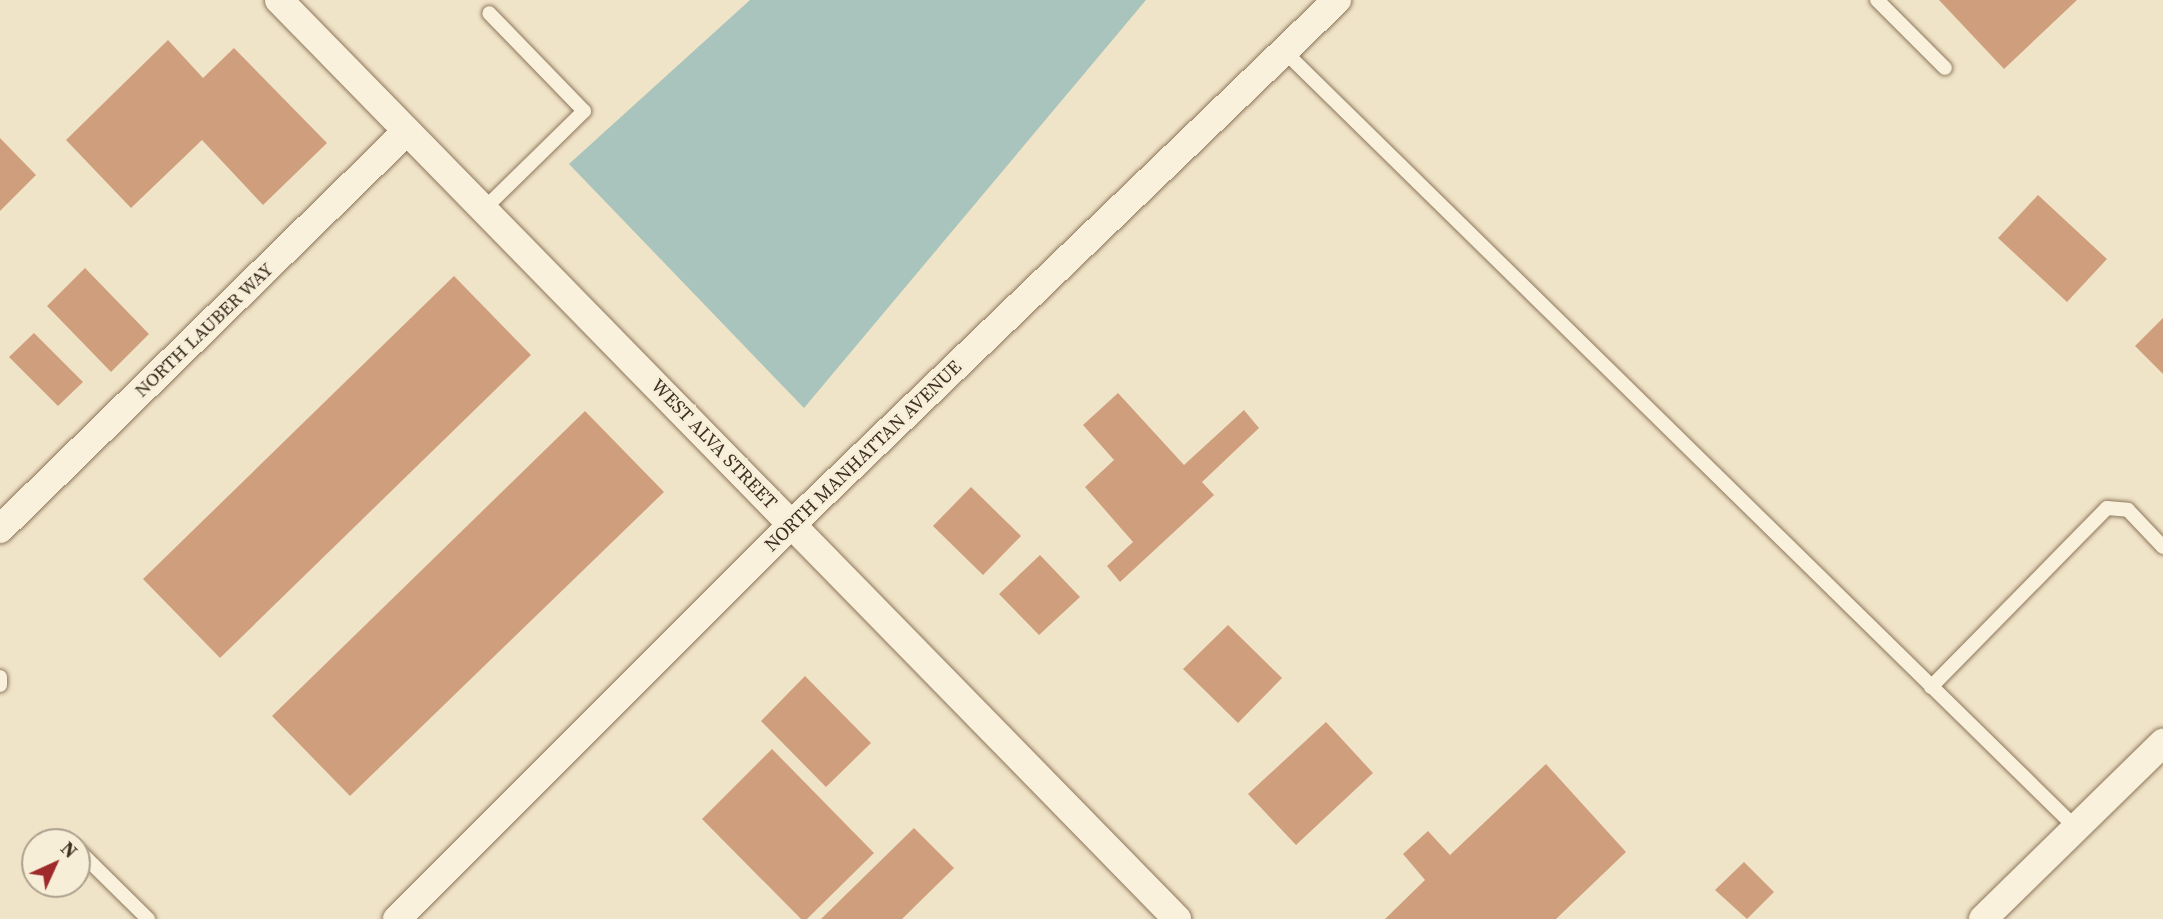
<!DOCTYPE html>
<style>
body{margin:0}
#map{position:relative;width:2163px;height:919px;overflow:hidden;background:#f0e4c8;font-family:"Source Serif 4",serif}
div>[style]{position:absolute}
.water>*{inset:0;background:#a9c4bc}
.building>*{inset:0;background:#cf9f7d}
.roads{filter:drop-shadow(0 0 2px #8d765c) drop-shadow(0 0 2px #8d765c)}
.service>*{height:14px;margin:-7px;padding:0 7px;transform-origin:7px;border-radius:7px;background:#faf1dc}
.minor>*{height:28px;margin:-14px;padding:0 14px;transform-origin:14px;border-radius:14px;background:#faf1dc}
span{translate:-50% -50%;white-space:nowrap;text-align:center;line-height:1.15;-webkit-text-stroke:5px #f7eed8;paint-order:stroke}
.street-label{font-size:19px;color:#3d2e20}
.north{position:absolute;left:21px;top:828px;width:70px;height:70px;box-sizing:border-box;background:#f7eed8;border:2px solid #ada18e;border-radius:50%;rotate:45deg;font-size:19px;font-weight:700;line-height:28px;text-align:center;color:#3d2e20}
.north::after{content:'';display:block;margin:auto;width:24px;height:32px;background:#9e2a2b;clip-path:polygon(50% 0,100% 100%,50% 72%,0 100%)}
</style>
<div id="map">
<div class="water">
<i style="clip-path:polygon(750px 0,1146px 0,804px 408px,569px 164px)"></i>
</div>
<div class="building">
<i style="clip-path:polygon(1939px 0,2077px 0,2004px 69px)"></i>
<i style="clip-path:polygon(168px 40px,203px 78px,234px 48px,327px 143px,263px 205px,202px 140px,131px 208px,66px 140px)"></i>
<i style="clip-path:polygon(0 138px,36px 175px,0 211px)"></i>
<i style="clip-path:polygon(2038px 195px,2107px 259px,2067px 302px,1998px 238px)"></i>
<i style="clip-path:polygon(85px 268px,149px 334px,111px 372px,47px 306px)"></i>
<i style="clip-path:polygon(454px 276px,531px 355px,220px 658px,143px 579px)"></i>
<i style="clip-path:polygon(2163px 318px,2163px 374px,2135px 346px)"></i>
<i style="clip-path:polygon(34px 333px,83px 382px,58px 406px,9px 357px)"></i>
<i style="clip-path:polygon(1118px 393px,1184px 465px,1244px 410px,1259px 428px,1202px 482px,1214px 495px,1120px 582px,1107px 566px,1133px 542px,1085px 487px,1114px 460px,1083px 425px)"></i>
<i style="clip-path:polygon(585px 411px,664px 492px,350px 796px,272px 716px)"></i>
<i style="clip-path:polygon(971px 487px,1021px 536px,983px 575px,933px 526px)"></i>
<i style="clip-path:polygon(1040px 555px,1080px 597px,1039px 635px,999px 594px)"></i>
<i style="clip-path:polygon(1228px 625px,1282px 678px,1238px 723px,1183px 669px)"></i>
<i style="clip-path:polygon(805px 676px,871px 743px,826px 787px,761px 721px)"></i>
<i style="clip-path:polygon(1326px 722px,1373px 773px,1296px 845px,1248px 794px)"></i>
<i style="clip-path:polygon(772px 749px,874px 853px,807px 919px,801px 919px,702px 819px)"></i>
<i style="clip-path:polygon(1546px 764px,1626px 852px,1556px 919px,1385px 919px,1425px 880px,1403px 854px,1428px 831px,1450px 855px)"></i>
<i style="clip-path:polygon(914px 828px,954px 868px,902px 919px,821px 919px)"></i>
<i style="clip-path:polygon(1744px 862px,1774px 892px,1747px 919px,1715px 890px)"></i>
</div>
<div class="roads">
<div class="service">
<i style="left:1877px;top:0;width:96px;rotate:45deg"></i>
<i style="left:1284px;top:51px;width:1110px;rotate:44.45deg"></i>
<i style="left:484px;top:209px;width:140px;rotate:-44.4deg"></i>
<i style="left:584px;top:111px;width:136px;rotate:-134.1deg"></i>
<i style="left:0;top:677px;width:8px;rotate:90deg"></i>
<i style="left:1931px;top:687px;width:251px;rotate:-45.5deg"></i>
<i style="left:2107px;top:508px;width:21px;rotate:5deg"></i>
<i style="left:2128px;top:510px;width:51px;rotate:46.6deg"></i>
<i style="left:77px;top:849px;width:100px;rotate:44.6deg"></i>
</div>
<div class="minor">
<i style="left:279px;top:0;width:1285px;rotate:45.66deg"></i>
<i style="left:0;top:529px;width:569px;rotate:-44.36deg"></i>
<i style="left:397px;top:919px;width:559px;rotate:-45deg"></i>
<i style="left:792px;top:524px;width:756px;rotate:-43.87deg"></i>
<i style="left:1983px;top:919px;width:252px;rotate:-44.4deg"></i>
</div>
</div>
<div class="street-label">
<span style="left:204px;top:330px;rotate:-44deg">NORTH LAUBER WAY</span>
<span style="left:714px;top:444px;rotate:46deg">WEST ALVA STREET</span>
<span style="left:863px;top:456px;rotate:-44deg">NORTH MANHATTAN AVENUE</span>
</div>
<div class="north">N</div>
</div>
